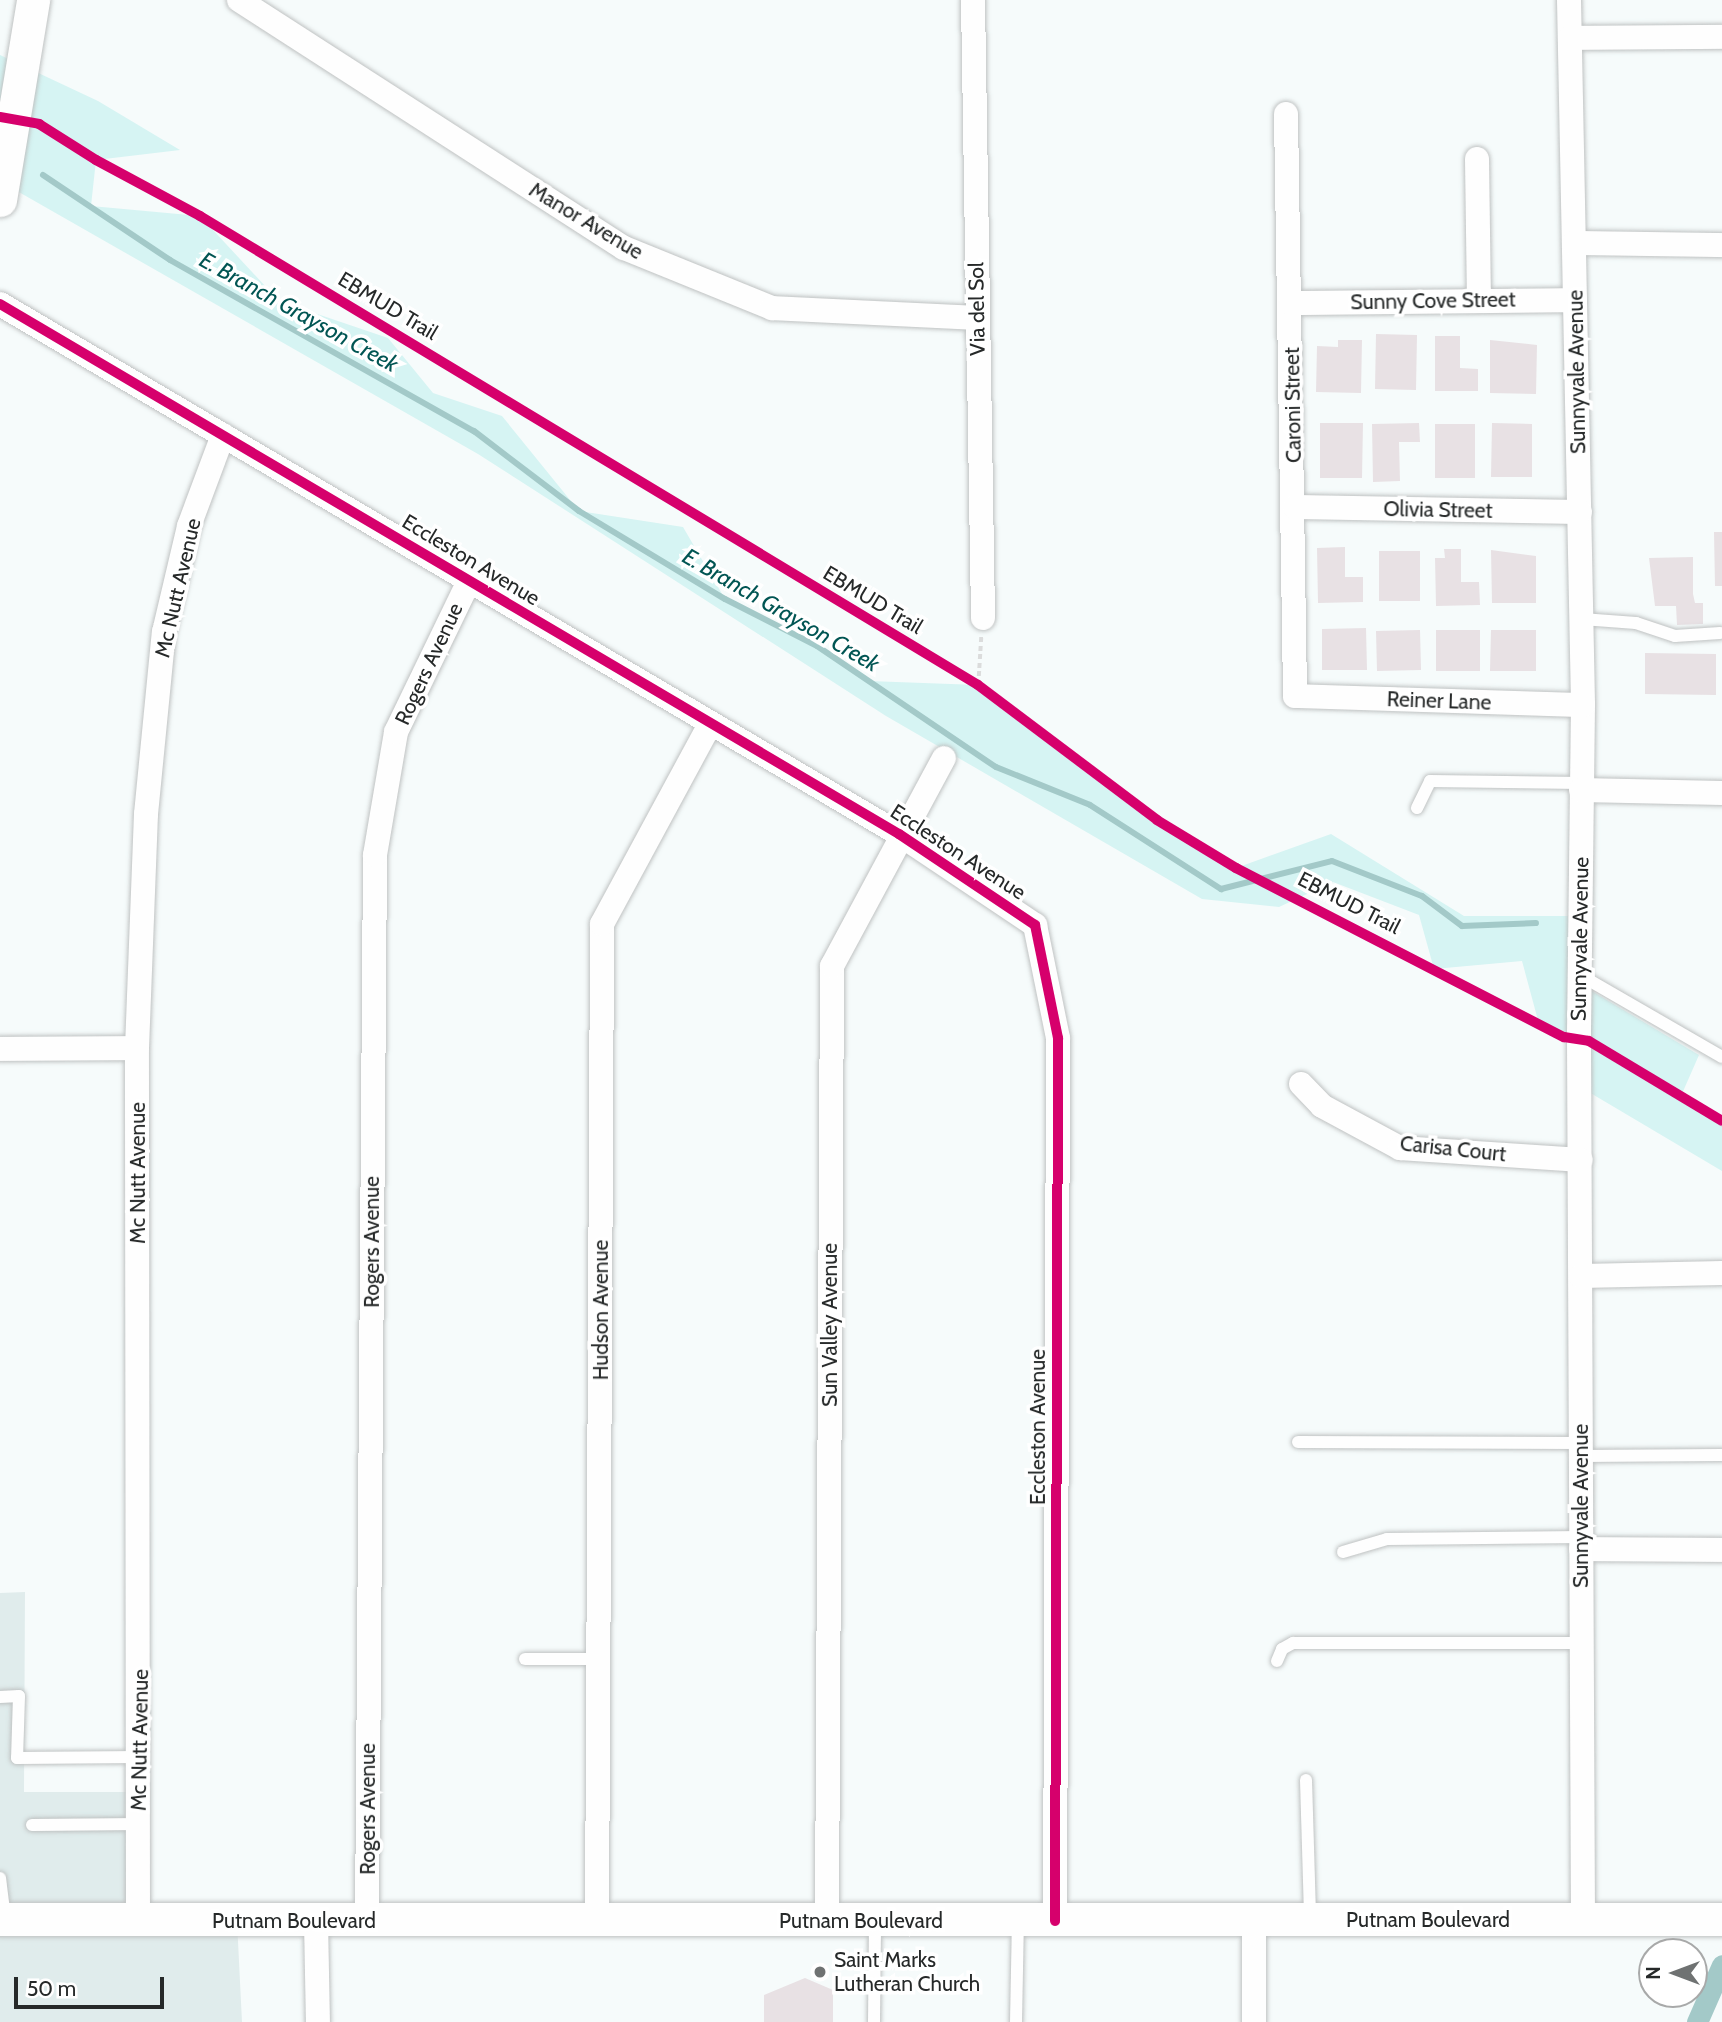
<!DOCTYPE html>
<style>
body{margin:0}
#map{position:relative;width:1722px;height:2022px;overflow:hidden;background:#f6fbfb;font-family:Cabin,sans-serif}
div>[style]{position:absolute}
.built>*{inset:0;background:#e0ecec}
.green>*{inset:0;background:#d6f4f3}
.stream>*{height:6px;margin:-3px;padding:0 3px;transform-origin:3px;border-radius:3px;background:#a3c9c8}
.canal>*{height:21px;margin:-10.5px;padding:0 10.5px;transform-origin:10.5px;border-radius:10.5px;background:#a3c9c8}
.building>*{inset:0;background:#e8e1e4}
.path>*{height:3.5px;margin-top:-1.75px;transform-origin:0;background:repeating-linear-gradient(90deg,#dbdcdc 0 5px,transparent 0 8.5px)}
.roads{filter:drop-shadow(0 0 2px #bfc2c2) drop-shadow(0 0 2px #bfc2c2)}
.lane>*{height:12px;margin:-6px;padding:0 6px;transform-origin:6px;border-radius:6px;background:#fefefe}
.street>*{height:24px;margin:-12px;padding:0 12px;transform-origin:12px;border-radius:12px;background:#fefefe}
.secondary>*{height:33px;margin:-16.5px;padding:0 16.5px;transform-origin:16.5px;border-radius:16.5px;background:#fefefe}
.cycleway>*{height:10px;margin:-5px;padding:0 5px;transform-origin:5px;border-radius:5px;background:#d6006c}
.dots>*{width:19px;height:19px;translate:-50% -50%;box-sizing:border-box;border:4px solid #fff;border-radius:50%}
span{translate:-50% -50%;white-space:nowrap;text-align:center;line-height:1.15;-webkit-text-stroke:7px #fff;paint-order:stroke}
.street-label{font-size:21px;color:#262929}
.poi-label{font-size:21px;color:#262929}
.left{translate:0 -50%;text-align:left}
.water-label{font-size:23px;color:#015553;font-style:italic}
.north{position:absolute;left:1638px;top:1938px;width:70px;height:70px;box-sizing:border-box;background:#fff;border:2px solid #a8a9a9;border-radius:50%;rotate:270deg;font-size:19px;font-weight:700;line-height:28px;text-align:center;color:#262929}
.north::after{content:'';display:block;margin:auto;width:24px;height:32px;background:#6f7272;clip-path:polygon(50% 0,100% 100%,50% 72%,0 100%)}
.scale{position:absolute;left:14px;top:1977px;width:150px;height:32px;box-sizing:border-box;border:4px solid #262929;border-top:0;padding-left:9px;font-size:21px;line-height:24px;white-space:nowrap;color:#262929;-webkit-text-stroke:5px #fff;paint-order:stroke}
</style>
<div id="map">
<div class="built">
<i style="clip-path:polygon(25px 1592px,24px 1792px,139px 1792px,138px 1920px,237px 1921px,242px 2022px,0 2022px,0 1593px)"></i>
</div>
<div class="green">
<i style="clip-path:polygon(0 55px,98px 101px,180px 150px,96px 160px,91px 206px,200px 216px,279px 301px,388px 338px,433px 393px,502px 416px,579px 511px,683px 527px,725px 599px,817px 646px,869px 681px,978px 685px,1157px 820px,1236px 868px,1331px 834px,1464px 916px,1580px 916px,1580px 984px,1699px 1055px,1681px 1096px,1722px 1121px,1722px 1171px,1582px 1088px,1579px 1039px,1564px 1037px,1539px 1024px,1522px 961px,1434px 969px,1419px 915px,1333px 882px,1279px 907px,1202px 899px,886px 716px,478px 454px,3px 183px,0 201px)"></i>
</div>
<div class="stream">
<i style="left:43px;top:175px;width:153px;rotate:33.8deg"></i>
<i style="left:170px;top:260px;width:349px;rotate:29.4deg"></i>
<i style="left:474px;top:431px;width:132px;rotate:37.3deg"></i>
<i style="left:579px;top:511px;width:170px;rotate:31.1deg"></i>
<i style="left:725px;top:599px;width:103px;rotate:27.1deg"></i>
<i style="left:817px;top:646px;width:216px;rotate:34.1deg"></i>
<i style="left:996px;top:767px;width:101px;rotate:22deg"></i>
<i style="left:1090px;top:805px;width:156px;rotate:32.7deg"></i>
<i style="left:1221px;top:889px;width:114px;rotate:-14.2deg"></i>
<i style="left:1332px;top:861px;width:97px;rotate:21.3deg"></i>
<i style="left:1422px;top:896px;width:50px;rotate:36.9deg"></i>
<i style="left:1462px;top:926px;width:74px;rotate:-2.3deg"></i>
</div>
<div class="canal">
<i style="left:1697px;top:2022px;width:62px;rotate:-66.3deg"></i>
</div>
<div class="building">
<i style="clip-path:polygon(1376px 334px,1417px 335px,1416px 390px,1375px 389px)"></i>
<i style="clip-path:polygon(1435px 336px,1460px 336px,1460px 368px,1478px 369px,1478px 391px,1435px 391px)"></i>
<i style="clip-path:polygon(1338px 340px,1362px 340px,1361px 393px,1316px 392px,1317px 346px,1338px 347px)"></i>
<i style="clip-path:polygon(1490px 340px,1537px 345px,1536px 394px,1490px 393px)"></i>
<i style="clip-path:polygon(1320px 423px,1363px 423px,1362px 478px,1320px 478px)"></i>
<i style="clip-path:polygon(1419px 423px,1420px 442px,1399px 442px,1400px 481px,1373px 482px,1372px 424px)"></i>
<i style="clip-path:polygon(1492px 423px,1532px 424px,1532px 477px,1491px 477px)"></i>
<i style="clip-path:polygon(1435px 424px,1475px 424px,1475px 478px,1435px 478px)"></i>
<i style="clip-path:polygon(1714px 532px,1722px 532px,1722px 586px,1715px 586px)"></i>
<i style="clip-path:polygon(1345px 547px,1345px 577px,1363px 577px,1363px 602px,1318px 603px,1317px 548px)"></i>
<i style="clip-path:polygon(1444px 549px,1461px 549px,1461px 582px,1479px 582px,1480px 605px,1436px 606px,1435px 558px,1445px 558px)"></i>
<i style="clip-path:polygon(1491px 550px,1536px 556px,1536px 603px,1492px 603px)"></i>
<i style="clip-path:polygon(1379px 551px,1420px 551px,1420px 601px,1379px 601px)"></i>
<i style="clip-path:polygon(1693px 557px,1693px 594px,1695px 603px,1703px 603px,1703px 624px,1677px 625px,1676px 606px,1655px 606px,1649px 558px)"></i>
<i style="clip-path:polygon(1366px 628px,1367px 670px,1322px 670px,1322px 629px)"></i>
<i style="clip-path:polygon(1420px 630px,1421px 670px,1377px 671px,1376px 631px)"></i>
<i style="clip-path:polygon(1436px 630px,1480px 630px,1480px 671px,1436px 671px)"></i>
<i style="clip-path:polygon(1491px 630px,1536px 630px,1536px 671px,1490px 671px)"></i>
<i style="clip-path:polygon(1645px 653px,1716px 654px,1716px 695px,1645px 694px)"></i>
<i style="clip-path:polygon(805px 1978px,833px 1990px,833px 2022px,764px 2022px,764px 1995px)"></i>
</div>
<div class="path">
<i style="left:978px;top:685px;width:48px;rotate:-86.4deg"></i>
</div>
<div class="roads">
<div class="lane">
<i style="left:1582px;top:619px;width:54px;rotate:4.2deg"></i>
<i style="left:1636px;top:623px;width:41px;rotate:18.4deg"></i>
<i style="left:1675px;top:636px;width:45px;rotate:-3.8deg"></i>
<i style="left:1417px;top:808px;width:30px;rotate:-64deg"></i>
<i style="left:1430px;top:781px;width:151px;rotate:0.8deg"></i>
<i style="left:1580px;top:975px;width:164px;rotate:30deg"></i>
<i style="left:1298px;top:1442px;width:283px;rotate:0.2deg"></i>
<i style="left:1581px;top:1456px;width:141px;rotate:-0.4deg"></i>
<i style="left:1343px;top:1552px;width:46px;rotate:-16.5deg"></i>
<i style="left:1387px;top:1539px;width:194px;rotate:-0.6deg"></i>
<i style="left:525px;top:1659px;width:74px"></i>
<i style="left:1277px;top:1661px;width:13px;rotate:-67deg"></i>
<i style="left:1282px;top:1649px;width:13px;rotate:-29deg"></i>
<i style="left:1293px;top:1643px;width:289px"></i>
<i style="left:0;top:1697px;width:19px;rotate:-3deg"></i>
<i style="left:19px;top:1696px;width:62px;rotate:91.8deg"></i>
<i style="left:17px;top:1758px;width:122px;rotate:-0.5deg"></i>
<i style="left:1306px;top:1780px;width:137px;rotate:88.3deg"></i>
<i style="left:32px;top:1825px;width:107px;rotate:-0.5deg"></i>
<i style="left:0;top:1878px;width:41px;rotate:83deg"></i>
<i style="left:874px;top:2022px;width:101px;rotate:-89.4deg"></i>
<i style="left:1016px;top:2022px;width:101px;rotate:-88.9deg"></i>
</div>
<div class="street">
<i style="left:239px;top:0;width:458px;rotate:32.8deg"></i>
<i style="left:624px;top:248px;width:160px;rotate:22.1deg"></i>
<i style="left:772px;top:308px;width:205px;rotate:2.8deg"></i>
<i style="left:973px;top:0;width:618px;rotate:89.07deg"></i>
<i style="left:1569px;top:0;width:705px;rotate:88.86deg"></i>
<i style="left:1583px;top:705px;width:334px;rotate:90.7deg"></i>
<i style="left:1579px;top:1039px;width:881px;rotate:89.74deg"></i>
<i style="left:1570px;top:38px;width:152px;rotate:-0.4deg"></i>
<i style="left:1286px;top:114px;width:582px;rotate:89.11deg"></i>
<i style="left:1295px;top:696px;width:288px;rotate:1.8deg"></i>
<i style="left:1477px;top:159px;width:141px;rotate:89.2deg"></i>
<i style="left:1574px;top:243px;width:148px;rotate:0.8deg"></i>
<i style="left:1291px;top:303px;width:284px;rotate:-0.6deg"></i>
<i style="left:0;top:304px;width:1044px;rotate:30.52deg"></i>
<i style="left:899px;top:834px;width:164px;rotate:33.8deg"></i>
<i style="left:1035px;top:925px;width:115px;rotate:78.5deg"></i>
<i style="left:1058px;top:1038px;width:883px;rotate:90.19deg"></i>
<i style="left:1295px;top:507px;width:285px;rotate:1deg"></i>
<i style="left:1581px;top:790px;width:141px;rotate:1.2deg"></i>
<i style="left:0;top:1049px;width:137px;rotate:-0.4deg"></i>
<i style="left:1301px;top:1084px;width:30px;rotate:46deg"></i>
<i style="left:1322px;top:1106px;width:89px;rotate:28.3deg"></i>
<i style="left:1400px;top:1148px;width:181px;rotate:3.8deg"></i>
<i style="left:1581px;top:1276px;width:141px;rotate:-1.2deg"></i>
<i style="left:1581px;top:1549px;width:141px;rotate:0.4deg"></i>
<i style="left:138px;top:1921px;width:873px;rotate:-90.07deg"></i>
<i style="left:137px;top:1048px;width:234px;rotate:-87.8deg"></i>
<i style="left:146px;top:814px;width:183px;rotate:-84.4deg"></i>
<i style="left:164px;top:632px;width:109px;rotate:-76.7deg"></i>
<i style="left:189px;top:526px;width:97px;rotate:-69.5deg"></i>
<i style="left:316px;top:1921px;width:101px;rotate:88.9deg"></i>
<i style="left:827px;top:1921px;width:955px;rotate:-89.7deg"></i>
<i style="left:832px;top:966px;width:236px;rotate:-61.7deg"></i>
<i style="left:367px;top:1922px;width:1067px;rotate:-89.57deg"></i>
<i style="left:375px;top:855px;width:125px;rotate:-80.3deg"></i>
<i style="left:396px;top:732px;width:168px;rotate:-64.2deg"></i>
<i style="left:597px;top:1922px;width:998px;rotate:-89.71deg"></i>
<i style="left:602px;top:924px;width:225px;rotate:-61.6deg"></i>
<i style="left:1254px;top:2022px;width:101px;rotate:-90deg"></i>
</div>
<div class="secondary">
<i style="left:0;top:200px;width:203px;rotate:-80.6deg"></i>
<i style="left:0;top:1919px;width:1722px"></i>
</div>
</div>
<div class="cycleway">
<i style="left:0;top:117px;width:40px;rotate:10deg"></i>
<i style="left:39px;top:124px;width:67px;rotate:32.3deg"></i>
<i style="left:96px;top:160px;width:118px;rotate:28.3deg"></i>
<i style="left:200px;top:216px;width:908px;rotate:31.08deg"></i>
<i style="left:978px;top:685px;width:224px;rotate:37deg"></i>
<i style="left:1157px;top:820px;width:92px;rotate:31.3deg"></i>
<i style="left:1236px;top:868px;width:369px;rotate:27.3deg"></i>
<i style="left:1564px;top:1037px;width:25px;rotate:9deg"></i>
<i style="left:1589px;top:1041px;width:155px;rotate:31deg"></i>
<i style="left:0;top:304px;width:1044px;rotate:30.52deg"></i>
<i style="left:899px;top:834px;width:164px;rotate:33.8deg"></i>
<i style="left:1035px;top:925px;width:115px;rotate:78.5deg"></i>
<i style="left:1058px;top:1038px;width:883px;rotate:90.19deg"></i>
</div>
<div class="dots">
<i style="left:820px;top:1972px;background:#6f7272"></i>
</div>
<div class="street-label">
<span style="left:586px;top:221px;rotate:31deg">Manor Avenue</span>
<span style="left:1433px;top:301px;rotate:-1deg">Sunny Cove Street</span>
<span style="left:388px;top:306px;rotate:31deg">EBMUD Trail</span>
<span style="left:977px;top:309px;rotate:-91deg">Via del Sol</span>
<span style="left:1577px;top:372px;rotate:-91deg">Sunnyvale Avenue</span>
<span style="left:1293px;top:405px;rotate:-91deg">Caroni Street</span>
<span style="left:1438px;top:510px;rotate:1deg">Olivia Street</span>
<span style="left:471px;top:560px;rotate:31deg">Eccleston Avenue</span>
<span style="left:178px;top:588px;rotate:-77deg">Mc Nutt Avenue</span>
<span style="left:873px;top:600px;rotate:31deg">EBMUD Trail</span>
<span style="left:429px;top:664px;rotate:-65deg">Rogers Avenue</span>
<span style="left:1439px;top:701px;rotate:2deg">Reiner Lane</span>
<span style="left:958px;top:852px;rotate:33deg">Eccleston Avenue</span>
<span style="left:1349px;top:903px;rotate:27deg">EBMUD Trail</span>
<span style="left:1580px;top:939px;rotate:-89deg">Sunnyvale Avenue</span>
<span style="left:1453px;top:1149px;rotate:6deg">Carisa Court</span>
<span style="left:138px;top:1173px;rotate:-90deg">Mc Nutt Avenue</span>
<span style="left:372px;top:1242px;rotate:-90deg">Rogers Avenue</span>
<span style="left:601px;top:1310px;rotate:-90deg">Hudson Avenue</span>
<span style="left:830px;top:1325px;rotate:-90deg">Sun Valley Avenue</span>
<span style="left:1038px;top:1427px;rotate:-90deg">Eccleston Avenue</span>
<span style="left:1581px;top:1506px;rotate:-90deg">Sunnyvale Avenue</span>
<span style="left:140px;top:1740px;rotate:-89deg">Mc Nutt Avenue</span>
<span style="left:368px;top:1809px;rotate:-90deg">Rogers Avenue</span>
<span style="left:1428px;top:1920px">Putnam Boulevard</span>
<span style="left:294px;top:1921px">Putnam Boulevard</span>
<span style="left:861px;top:1921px">Putnam Boulevard</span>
</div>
<div class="poi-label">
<span class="left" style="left:834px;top:1972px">Saint Marks<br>Lutheran Church</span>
</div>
<div class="water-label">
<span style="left:299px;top:312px;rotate:29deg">E. Branch Grayson Creek</span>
<span style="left:781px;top:610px;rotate:30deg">E. Branch Grayson Creek</span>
</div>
<div class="north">N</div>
<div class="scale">50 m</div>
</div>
